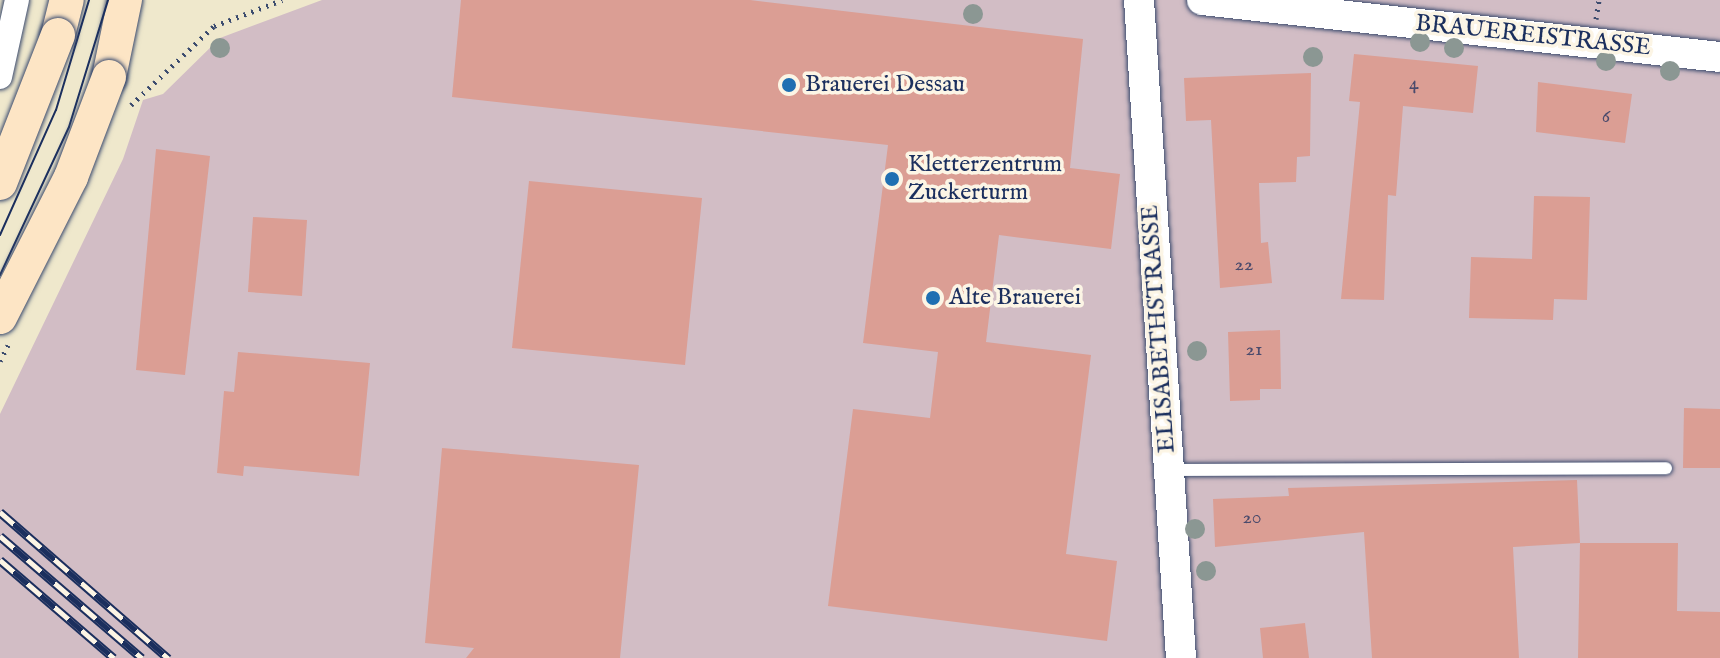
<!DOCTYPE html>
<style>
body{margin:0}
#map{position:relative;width:1720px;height:658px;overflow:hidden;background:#efe8cc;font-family:"IM FELL English",serif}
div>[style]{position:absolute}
.industrial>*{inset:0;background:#d2bdc5}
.building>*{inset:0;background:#db9e94}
.path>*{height:5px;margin-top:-2.5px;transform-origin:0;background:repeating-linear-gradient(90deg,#3b4b6e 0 2px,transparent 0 8px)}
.roads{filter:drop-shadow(0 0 2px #3b4b6e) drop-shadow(0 0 2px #3b4b6e)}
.service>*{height:12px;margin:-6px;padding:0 6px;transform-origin:6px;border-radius:6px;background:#fff}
.minor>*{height:24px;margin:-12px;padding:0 12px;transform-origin:12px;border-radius:12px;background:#fff}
.tertiary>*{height:30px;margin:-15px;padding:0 15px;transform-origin:15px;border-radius:15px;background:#fff}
.secondary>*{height:34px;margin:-17px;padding:0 17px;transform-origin:17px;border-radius:17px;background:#fde5c5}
.tram>*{height:2px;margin:-1px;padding:0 1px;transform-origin:1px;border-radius:1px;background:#1b2f5e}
.rail>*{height:9px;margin-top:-4.5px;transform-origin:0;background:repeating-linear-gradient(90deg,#fcf5e5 0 18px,#1b2f5e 0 36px);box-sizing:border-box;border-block:2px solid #1b2f5e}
.path-bridge>*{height:5px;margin-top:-2.5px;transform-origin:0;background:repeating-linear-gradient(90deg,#3b4b6e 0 2px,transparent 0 8px)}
.bridges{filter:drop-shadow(0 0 2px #3b4b6e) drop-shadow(0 0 2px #3b4b6e)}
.secondary-bridge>*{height:34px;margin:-17px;padding:0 17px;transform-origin:17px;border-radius:17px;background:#fde5c5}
.trees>*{width:20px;height:20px;margin:-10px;border-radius:50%;background:#8b9793}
.dots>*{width:22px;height:22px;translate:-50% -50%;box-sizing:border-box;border:4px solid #fcf5e5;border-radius:50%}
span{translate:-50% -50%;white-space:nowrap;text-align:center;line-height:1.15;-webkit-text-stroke:7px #fcf5e5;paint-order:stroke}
.number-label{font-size:20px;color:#4b4b6c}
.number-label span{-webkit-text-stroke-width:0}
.street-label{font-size:24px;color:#1b2f5e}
.poi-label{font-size:24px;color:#1b2f5e}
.left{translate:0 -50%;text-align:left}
</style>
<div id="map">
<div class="industrial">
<i style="clip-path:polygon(322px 0,1720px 0,1720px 658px,0 658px,0 414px,123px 159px,143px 100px,163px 94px,220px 38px)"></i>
</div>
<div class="building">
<i style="clip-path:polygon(461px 0,750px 0,1083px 39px,1070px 168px,1120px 174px,1111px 249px,999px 235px,986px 342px,1091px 355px,1066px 554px,1117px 561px,1107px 641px,828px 606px,853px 409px,930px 418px,938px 352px,863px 343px,888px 145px,452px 97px)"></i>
<i style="clip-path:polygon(1354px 54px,1478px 66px,1473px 113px,1403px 106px,1396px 196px,1388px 195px,1384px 300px,1341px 299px,1360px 102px,1349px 101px)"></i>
<i style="clip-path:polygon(1311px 73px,1310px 156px,1297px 157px,1296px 182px,1259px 183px,1261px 243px,1268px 242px,1272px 283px,1220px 288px,1211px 120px,1186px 121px,1184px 78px)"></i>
<i style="clip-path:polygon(1538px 82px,1632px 94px,1625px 143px,1536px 132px)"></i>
<i style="clip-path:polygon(156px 149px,210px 156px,185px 375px,136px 370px)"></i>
<i style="clip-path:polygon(529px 181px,702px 198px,685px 365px,512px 348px)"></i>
<i style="clip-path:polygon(1534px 196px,1590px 197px,1587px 300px,1554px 299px,1553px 320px,1469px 318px,1471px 257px,1532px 259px)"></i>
<i style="clip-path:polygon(253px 217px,307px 220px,302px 296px,248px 292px)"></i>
<i style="clip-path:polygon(1280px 330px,1281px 389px,1260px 389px,1260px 400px,1230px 401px,1228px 332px)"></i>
<i style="clip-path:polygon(238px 352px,370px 363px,359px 476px,244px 466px,243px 476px,217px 473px,224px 391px,234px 392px)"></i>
<i style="clip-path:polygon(1684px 408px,1720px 409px,1720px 468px,1683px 468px)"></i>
<i style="clip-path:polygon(442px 448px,639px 465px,620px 658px,466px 658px,474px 648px,425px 643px)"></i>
<i style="clip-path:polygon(1577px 480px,1580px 543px,1513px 547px,1519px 658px,1372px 658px,1364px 532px,1215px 547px,1213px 499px,1289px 496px,1288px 488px)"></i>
<i style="clip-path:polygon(1580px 543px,1678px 543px,1677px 611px,1720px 612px,1720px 658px,1578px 658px)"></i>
<i style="clip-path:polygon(1305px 623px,1309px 658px,1263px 658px,1260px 628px)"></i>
</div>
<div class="path">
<i style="left:1596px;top:19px;width:19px;rotate:-81deg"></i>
<i style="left:131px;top:105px;width:115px;rotate:-43.6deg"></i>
<i style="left:214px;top:26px;width:73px;rotate:-20.9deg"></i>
</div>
<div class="roads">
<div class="service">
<i style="left:1171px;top:470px;width:495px;rotate:-0.2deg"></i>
</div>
<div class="minor">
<i style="left:0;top:77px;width:79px;rotate:-77.6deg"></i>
</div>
<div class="tertiary">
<i style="left:1139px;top:0;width:659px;rotate:86.35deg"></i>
<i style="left:1202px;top:0;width:521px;rotate:6.28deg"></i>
</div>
<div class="secondary">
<i style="left:58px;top:35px;width:36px;rotate:-76deg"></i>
<i style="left:109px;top:77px;width:79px;rotate:-78.3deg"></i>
</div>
</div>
<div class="tram">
<i style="left:0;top:235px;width:137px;rotate:-65.9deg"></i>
<i style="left:56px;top:110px;width:115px;rotate:-73.3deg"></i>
<i style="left:0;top:275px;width:163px;rotate:-65deg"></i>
<i style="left:69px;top:127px;width:133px;rotate:-72.9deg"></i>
</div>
<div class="rail">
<i style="left:0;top:512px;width:223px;rotate:41deg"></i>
<i style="left:0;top:536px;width:187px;rotate:40.7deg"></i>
<i style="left:0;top:560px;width:150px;rotate:40.7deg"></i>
</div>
<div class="path-bridge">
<i style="left:0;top:361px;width:18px;rotate:-63deg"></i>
</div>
<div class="bridges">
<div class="secondary-bridge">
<i style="left:0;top:183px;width:159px;rotate:-68.6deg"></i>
<i style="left:0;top:317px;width:157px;rotate:-63.1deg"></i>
<i style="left:71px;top:177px;width:107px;rotate:-69.2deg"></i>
</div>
</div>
<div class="trees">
<i style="left:973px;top:14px"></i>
<i style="left:1420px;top:42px"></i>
<i style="left:220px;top:48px"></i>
<i style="left:1454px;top:48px"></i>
<i style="left:1313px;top:57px"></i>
<i style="left:1606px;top:61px"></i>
<i style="left:1670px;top:71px"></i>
<i style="left:1197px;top:351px"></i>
<i style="left:1195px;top:529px"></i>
<i style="left:1206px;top:571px"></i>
</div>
<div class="dots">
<i style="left:789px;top:85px;background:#1f6fb2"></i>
<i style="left:892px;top:179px;background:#1f6fb2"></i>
<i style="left:933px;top:298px;background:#1f6fb2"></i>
</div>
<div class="number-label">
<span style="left:1414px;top:83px">4</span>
<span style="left:1606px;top:116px">6</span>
<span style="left:1244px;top:264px">22</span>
<span style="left:1254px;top:349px">21</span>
<span style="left:1252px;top:517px">20</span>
</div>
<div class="street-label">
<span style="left:1533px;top:36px;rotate:6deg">BRAUEREISTRASSE</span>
<span style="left:1159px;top:329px;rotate:-94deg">ELISABETHSTRASSE</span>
</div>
<div class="poi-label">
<span class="left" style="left:805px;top:85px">Brauerei Dessau</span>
<span class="left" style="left:908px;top:179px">Kletterzentrum<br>Zuckerturm</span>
<span class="left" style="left:949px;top:298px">Alte Brauerei</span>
</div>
</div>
